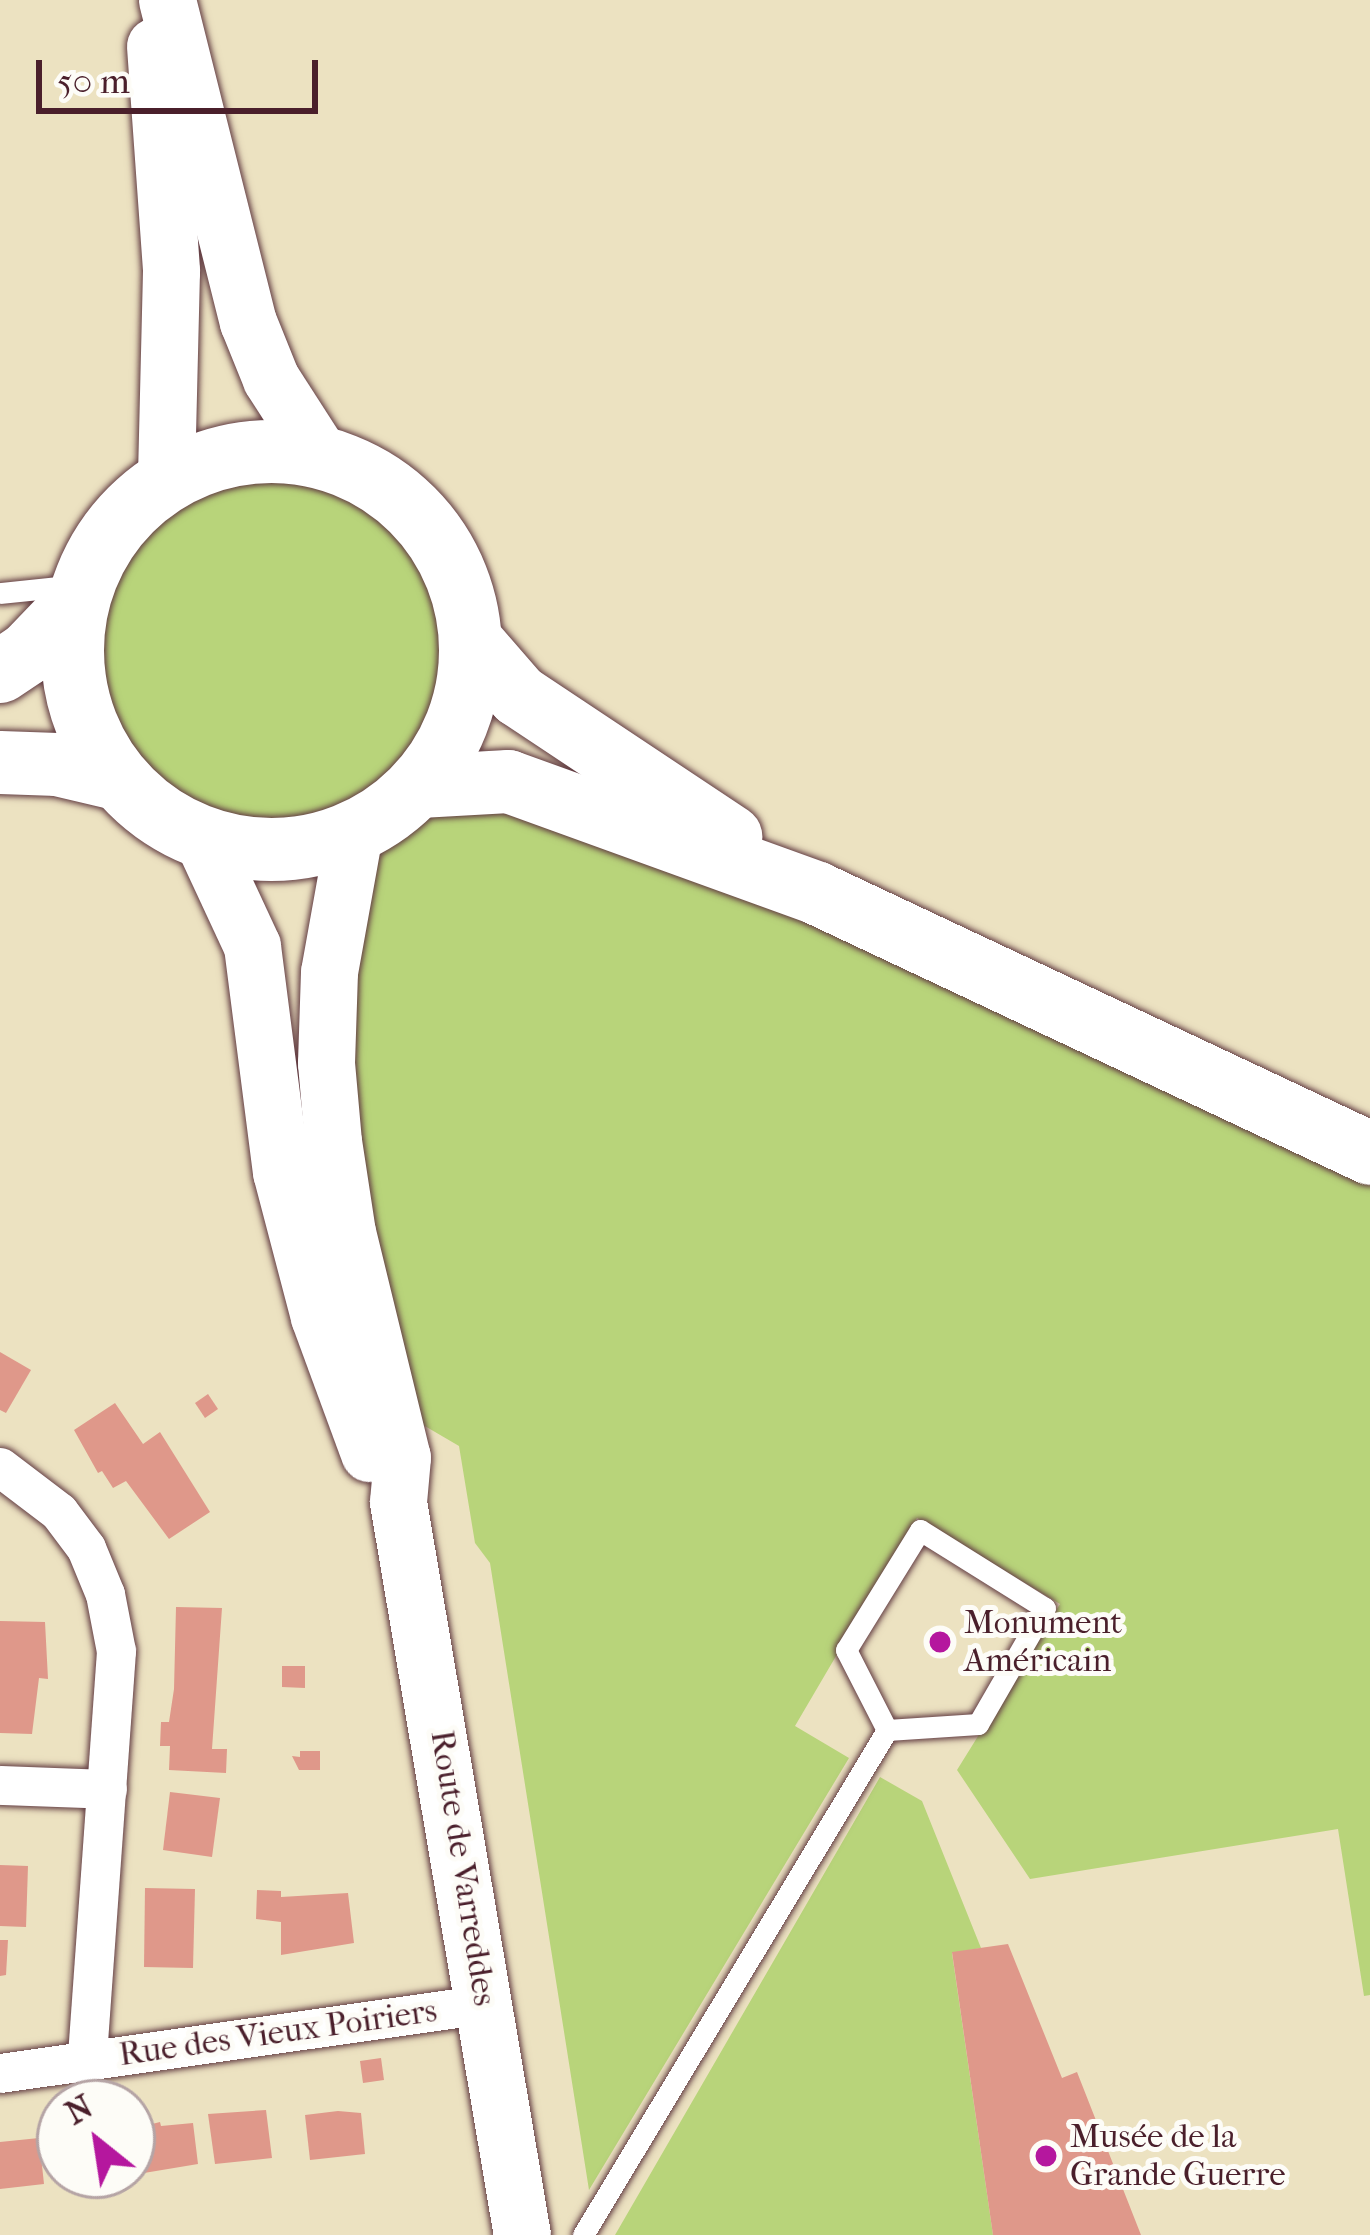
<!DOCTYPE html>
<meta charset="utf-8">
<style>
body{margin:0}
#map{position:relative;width:1370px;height:2235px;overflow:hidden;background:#ece2c1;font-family:"IM FELL French Canon",serif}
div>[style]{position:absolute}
.green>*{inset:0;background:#b8d47a}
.round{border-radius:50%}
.building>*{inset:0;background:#df988a}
.roads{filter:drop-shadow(0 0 3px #623c42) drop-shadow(0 0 3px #623c42)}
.service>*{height:21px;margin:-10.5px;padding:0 10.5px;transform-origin:10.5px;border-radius:10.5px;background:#fff}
.minor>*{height:39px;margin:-19.5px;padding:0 19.5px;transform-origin:19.5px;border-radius:19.5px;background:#fff}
.secondary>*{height:57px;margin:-28.5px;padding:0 28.5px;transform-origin:28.5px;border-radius:28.5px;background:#fff}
.primary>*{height:63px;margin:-31.5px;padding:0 31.5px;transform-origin:31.5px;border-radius:31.5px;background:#fff}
.primary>.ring{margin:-31.5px;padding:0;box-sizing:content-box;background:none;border:63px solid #fff;border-radius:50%}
.dots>*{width:33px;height:33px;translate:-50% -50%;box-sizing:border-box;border:6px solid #fdfcf7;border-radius:50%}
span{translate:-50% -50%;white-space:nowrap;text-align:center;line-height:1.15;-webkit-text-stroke:10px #fdfcf7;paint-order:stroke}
.poi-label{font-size:33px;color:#4a1f2b}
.left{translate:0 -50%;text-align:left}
.street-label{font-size:33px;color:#4a1f2b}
.north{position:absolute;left:36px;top:2079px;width:120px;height:120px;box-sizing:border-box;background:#fdfcf7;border:3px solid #b5a4a5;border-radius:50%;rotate:330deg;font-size:33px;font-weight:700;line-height:48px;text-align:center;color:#4a1f2b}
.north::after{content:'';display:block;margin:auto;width:42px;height:54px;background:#b5179e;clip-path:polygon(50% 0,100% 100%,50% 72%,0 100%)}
.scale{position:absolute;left:36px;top:60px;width:282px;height:54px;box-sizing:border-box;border:6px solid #4a1f2b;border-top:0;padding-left:15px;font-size:36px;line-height:42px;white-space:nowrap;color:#4a1f2b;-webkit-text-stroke:9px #fdfcf7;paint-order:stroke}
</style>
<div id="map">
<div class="green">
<i class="round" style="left:100px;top:473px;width:348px;height:348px"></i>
<i style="clip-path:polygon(475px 794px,620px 838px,1370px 1181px,1370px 1995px,1364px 1996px,1338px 1829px,1030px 1879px,957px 1770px,1060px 1604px,917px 1518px,795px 1726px,849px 1758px,589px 2190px,490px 1563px,475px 1543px,459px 1446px,406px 1415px,351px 1097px,353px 916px,365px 874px,383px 850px,417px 822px)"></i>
<i style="clip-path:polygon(880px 1777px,922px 1801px,981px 1948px,952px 1953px,993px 2235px,615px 2235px)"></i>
</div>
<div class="building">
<i style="clip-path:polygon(0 1352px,31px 1370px,6px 1413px,0 1410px)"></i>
<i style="clip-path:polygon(208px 1394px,218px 1409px,205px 1418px,195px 1403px)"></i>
<i style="clip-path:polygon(115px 1403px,143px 1444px,160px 1432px,210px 1512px,169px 1539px,126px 1481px,113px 1488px,102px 1471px,98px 1473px,74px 1430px)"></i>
<i style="clip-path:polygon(176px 1607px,222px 1608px,212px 1749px,227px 1749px,226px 1773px,169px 1770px,170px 1746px,160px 1746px,161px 1722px,169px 1722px,174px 1689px)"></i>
<i style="clip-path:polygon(0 1621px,45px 1622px,48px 1679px,39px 1678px,32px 1734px,0 1733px)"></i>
<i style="clip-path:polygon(282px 1666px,305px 1666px,305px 1688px,282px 1687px)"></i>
<i style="clip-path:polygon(300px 1751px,320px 1751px,320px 1770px,299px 1770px,292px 1756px,300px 1757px)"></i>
<i style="clip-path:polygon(170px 1792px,220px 1798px,212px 1857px,163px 1850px)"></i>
<i style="clip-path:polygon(0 1865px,28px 1866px,26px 1927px,0 1926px)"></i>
<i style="clip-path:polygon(145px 1888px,195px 1889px,193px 1968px,144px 1967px)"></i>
<i style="clip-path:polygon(257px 1890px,281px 1891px,281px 1897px,348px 1893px,354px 1943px,281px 1955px,281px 1922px,256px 1919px)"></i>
<i style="clip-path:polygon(0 1940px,8px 1940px,6px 1975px,0 1976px)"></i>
<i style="clip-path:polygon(1008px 1944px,1062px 2078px,1077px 2072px,1141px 2235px,993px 2235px,952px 1952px)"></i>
<i style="clip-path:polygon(381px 2058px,384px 2080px,363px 2083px,360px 2061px)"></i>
<i style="clip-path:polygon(266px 2110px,272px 2158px,215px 2164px,208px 2114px)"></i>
<i style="clip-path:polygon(338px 2111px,361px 2113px,365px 2154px,310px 2160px,305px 2115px)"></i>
<i style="clip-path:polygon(160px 2122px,161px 2126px,193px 2123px,198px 2164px,132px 2175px,132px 2129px)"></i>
<i style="clip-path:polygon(39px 2138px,44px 2184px,0 2189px,0 2142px)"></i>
</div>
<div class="roads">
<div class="service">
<i style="left:0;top:593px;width:77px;rotate:-5.9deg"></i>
<i style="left:583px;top:2235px;width:589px;rotate:-58.95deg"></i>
<i style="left:887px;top:1730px;width:90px;rotate:-117.1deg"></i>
<i style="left:846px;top:1650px;width:141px;rotate:-58.3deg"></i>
<i style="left:920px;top:1530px;width:147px;rotate:32deg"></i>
<i style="left:1045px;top:1608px;width:134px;rotate:120deg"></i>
<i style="left:978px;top:1724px;width:91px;rotate:176.2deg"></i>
</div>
<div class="minor">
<i style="left:0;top:1467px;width:74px;rotate:37.3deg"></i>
<i style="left:59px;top:1512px;width:45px;rotate:53.1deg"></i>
<i style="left:86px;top:1548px;width:50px;rotate:67.6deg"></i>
<i style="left:105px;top:1594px;width:58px;rotate:79.1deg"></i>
<i style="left:116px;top:1651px;width:410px;rotate:94.1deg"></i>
<i style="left:0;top:1785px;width:107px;rotate:2.1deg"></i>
<i style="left:0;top:2073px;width:491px;rotate:-8.1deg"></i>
</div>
<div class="secondary">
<i style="left:167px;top:0;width:332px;rotate:75.9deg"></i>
<i style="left:248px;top:322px;width:61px;rotate:68deg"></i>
<i style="left:271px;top:379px;width:90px;rotate:57.2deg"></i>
<i style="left:155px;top:46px;width:226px;rotate:85.9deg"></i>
<i style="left:171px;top:271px;width:208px;rotate:91.4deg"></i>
<i style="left:354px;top:833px;width:141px;rotate:100.2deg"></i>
<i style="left:329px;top:972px;width:91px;rotate:91.9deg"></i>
<i style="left:326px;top:1063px;width:78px;rotate:84.9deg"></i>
<i style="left:333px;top:1141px;width:92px;rotate:81.3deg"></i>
<i style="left:347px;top:1232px;width:232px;rotate:76.3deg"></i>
<i style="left:402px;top:1457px;width:45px;rotate:95.1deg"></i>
<i style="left:398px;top:1502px;width:743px;rotate:80.4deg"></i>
<i style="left:201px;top:836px;width:121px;rotate:65.1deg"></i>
<i style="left:252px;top:946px;width:228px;rotate:82.7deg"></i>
<i style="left:281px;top:1172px;width:150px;rotate:75.3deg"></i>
<i style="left:319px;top:1317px;width:145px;rotate:69.8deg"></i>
</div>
<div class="primary">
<i class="ring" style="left:72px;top:451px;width:335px;height:335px"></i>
<i style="left:473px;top:643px;width:69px;rotate:49.1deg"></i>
<i style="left:518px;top:695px;width:255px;rotate:33.6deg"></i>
<i style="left:0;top:671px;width:32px;rotate:-34deg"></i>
<i style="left:27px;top:653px;width:71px;rotate:-46.1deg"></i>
<i style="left:0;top:762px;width:57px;rotate:2deg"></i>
<i style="left:57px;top:764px;width:61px;rotate:13.3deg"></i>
<i style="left:419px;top:786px;width:89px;rotate:-3.2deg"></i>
<i style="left:508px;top:781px;width:329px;rotate:19.9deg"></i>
<i style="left:817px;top:893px;width:611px;rotate:25.18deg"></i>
</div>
</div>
<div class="dots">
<i style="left:940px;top:1642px;background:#b5179e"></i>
<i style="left:1046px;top:2156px;background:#b5179e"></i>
</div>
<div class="poi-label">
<span class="left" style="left:964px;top:1642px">Monument<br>Américain</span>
<span class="left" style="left:1070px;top:2156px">Musée de la<br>Grande Guerre</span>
</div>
<div class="street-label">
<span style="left:463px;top:1868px;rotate:81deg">Route de Varreddes</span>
<span style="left:278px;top:2033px;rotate:-8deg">Rue des Vieux Poiriers</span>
</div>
<div class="north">N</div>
<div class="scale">50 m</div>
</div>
